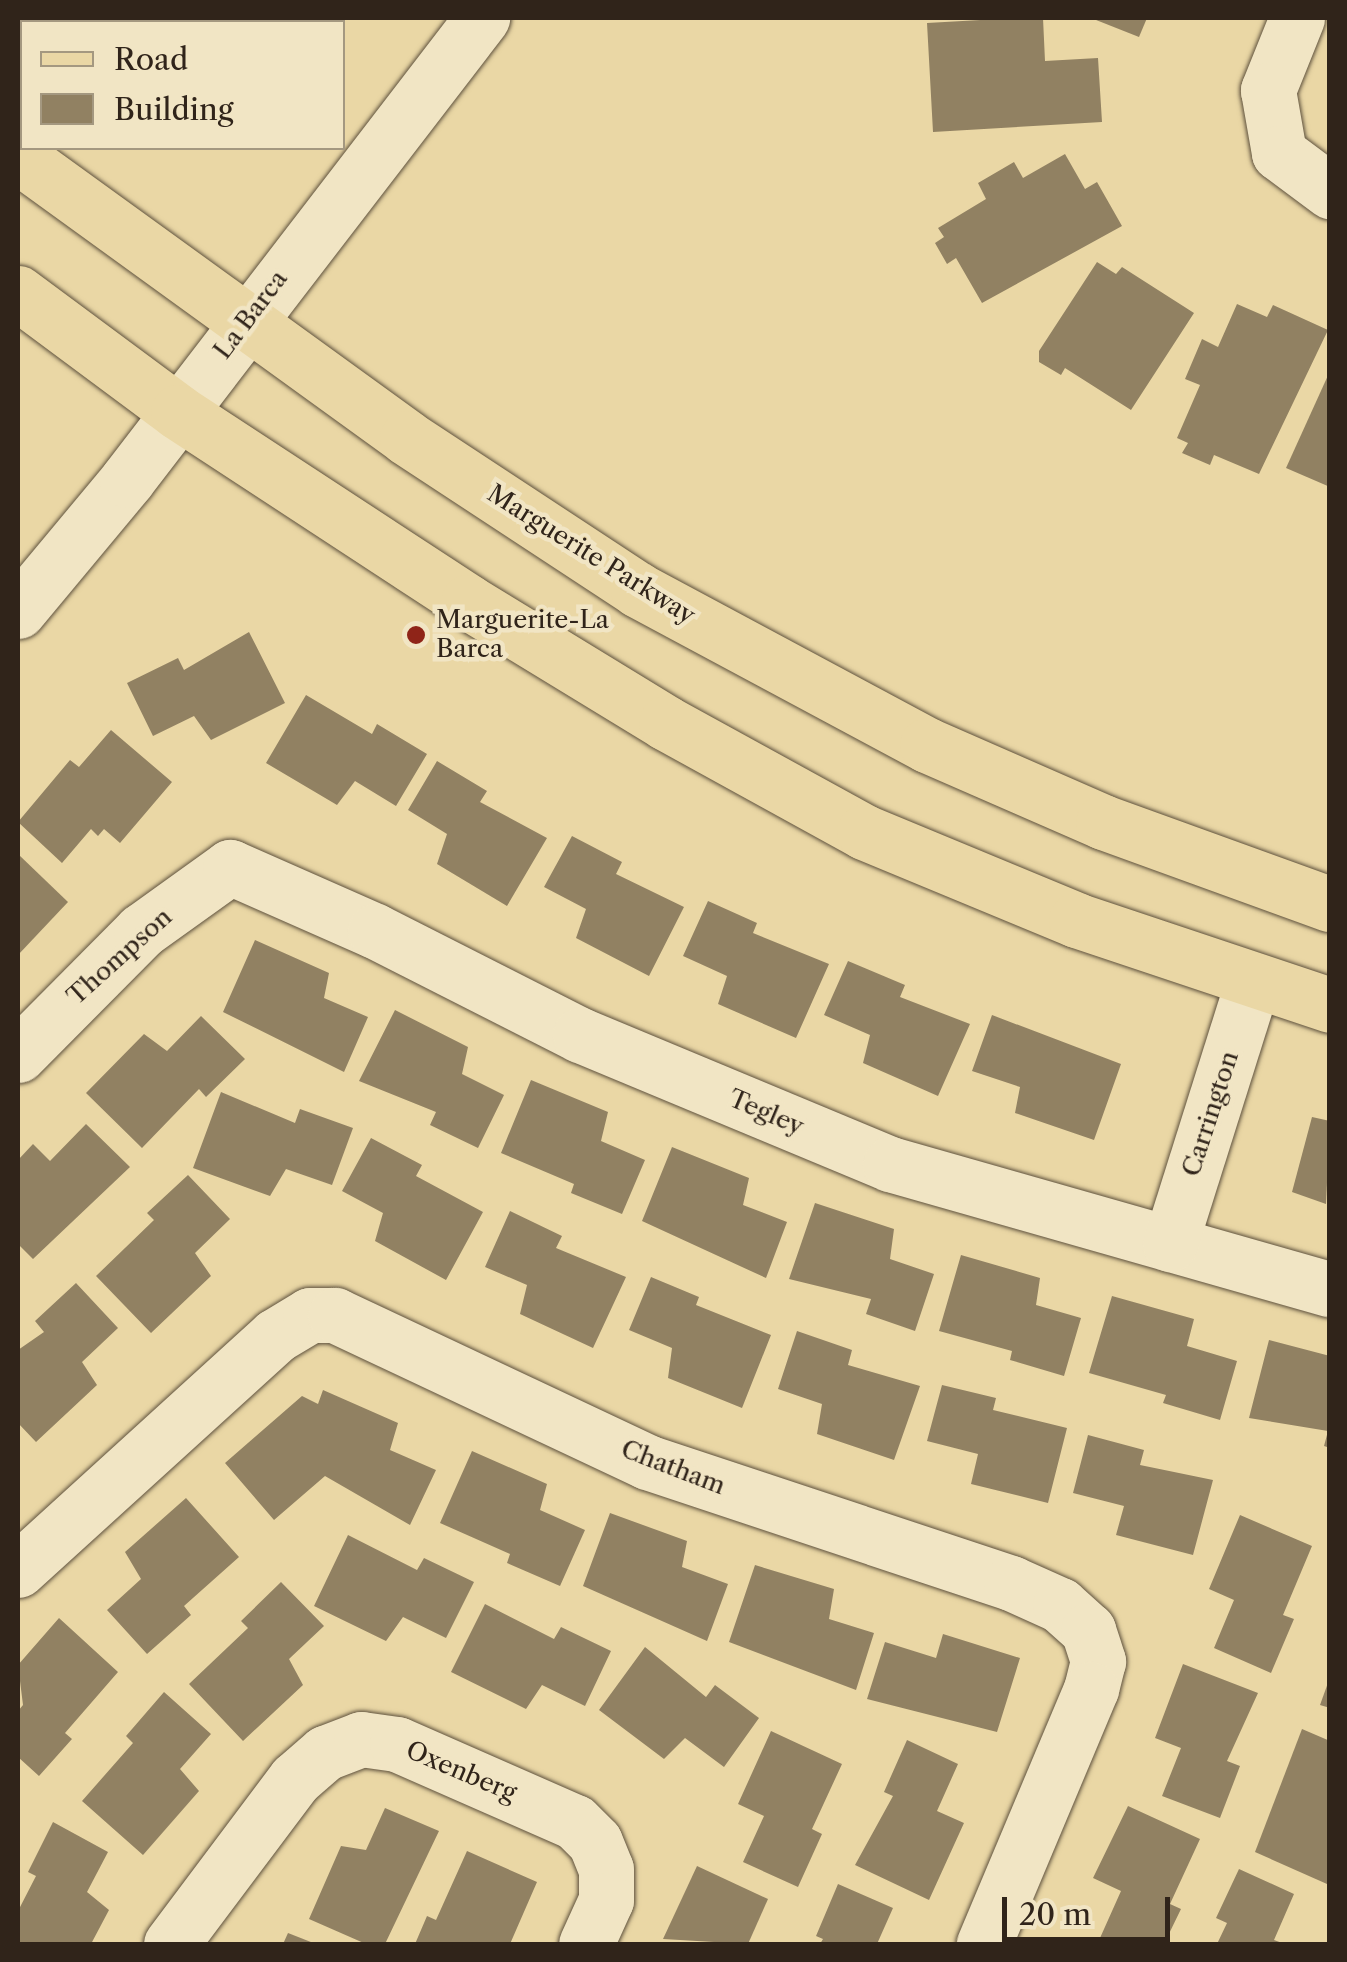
<!DOCTYPE html>
<style>
body{margin:0}
#map{position:relative;width:1347px;height:1962px;overflow:hidden;background:#ead7a5;font-family:"Libre Caslon Text",serif}
div>[style]{position:absolute}
.building>*{inset:0;background:#918162}
.roads{filter:drop-shadow(0 0 2px #5e513d) drop-shadow(0 0 2px #5e513d)}
.minor>*{height:55px;margin:-27.5px;padding:0 27.5px;transform-origin:27.5px;border-radius:27.5px;background:#f1e5c4}
.tertiary>*{height:55px;margin:-27.5px;padding:0 27.5px;transform-origin:27.5px;border-radius:27.5px;background:#f1e5c4}
.primary>*{height:55px;margin:-27.5px;padding:0 27.5px;transform-origin:27.5px;border-radius:27.5px;background:#ead7a5}
.dots>*{width:28px;height:28px;translate:-50% -50%;box-sizing:border-box;border:5px solid #f1e5c4;border-radius:50%}
span{translate:-50% -50%;white-space:nowrap;text-align:center;line-height:1.15;-webkit-text-stroke:9px #f1e5c4;paint-order:stroke}
.street-label{font-size:25px;color:#30241a}
.poi-label{font-size:25px;color:#30241a}
.left{translate:0 -50%;text-align:left}
.frame{position:absolute;inset:0;border:20px solid #30241a;pointer-events:none}
.legend{position:absolute;left:20px;top:20px;width:325px;height:130px;box-sizing:border-box;background:#f1e5c4;border:2px solid #a49880;margin:0;padding:12px 18px;list-style:none;font-size:30px;color:#30241a}
.legend li{display:flex;align-items:center;gap:20px;height:50px}
.legend b{width:50px;border:2px solid #a49880}
.scale{position:absolute;left:1002px;top:1897px;width:168px;height:45px;box-sizing:border-box;border:5px solid #30241a;border-top:0;padding-left:12px;font-size:30px;line-height:35px;white-space:nowrap;color:#30241a;-webkit-text-stroke:8px #f1e5c4;paint-order:stroke}
</style>
<div id="map">
<div class="building">
<i style="clip-path:polygon(1016px 18px,1043px 18px,1045px 61px,1098px 58px,1102px 122px,933px 132px,927px 23px)"></i>
<i style="clip-path:polygon(1091px 18px,1147px 18px,1139px 37px)"></i>
<i style="clip-path:polygon(1065px 154px,1085px 189px,1097px 182px,1122px 226px,982px 303px,956px 258px,947px 264px,935px 243px,944px 237px,938px 228px,986px 199px,978px 183px,1014px 162px,1023px 178px)"></i>
<i style="clip-path:polygon(1097px 262px,1116px 274px,1122px 267px,1194px 313px,1131px 410px,1065px 368px,1061px 375px,1039px 362px,1039px 351px)"></i>
<i style="clip-path:polygon(1237px 304px,1267px 317px,1273px 305px,1328px 330px,1259px 474px,1214px 455px,1210px 465px,1182px 453px,1188px 443px,1177px 438px,1200px 385px,1185px 379px,1202px 339px,1218px 347px)"></i>
<i style="clip-path:polygon(1330px 371px,1330px 487px,1286px 468px)"></i>
<i style="clip-path:polygon(249px 632px,285px 703px,211px 740px,194px 716px,153px 736px,127px 683px,178px 658px,184px 670px)"></i>
<i style="clip-path:polygon(306px 695px,372px 734px,377px 724px,427px 754px,396px 806px,355px 781px,337px 805px,266px 763px)"></i>
<i style="clip-path:polygon(111px 730px,172px 782px,120px 843px,104px 829px,98px 836px,91px 829px,62px 863px,18px 822px,70px 760px,79px 767px)"></i>
<i style="clip-path:polygon(437px 761px,487px 791px,480px 802px,547px 838px,507px 906px,437px 864px,447px 834px,408px 810px)"></i>
<i style="clip-path:polygon(572px 836px,622px 862px,616px 874px,684px 907px,649px 976px,576px 938px,586px 909px,544px 887px)"></i>
<i style="clip-path:polygon(18px 854px,68px 902px,18px 955px)"></i>
<i style="clip-path:polygon(708px 901px,757px 923px,753px 933px,829px 964px,796px 1038px,718px 1004px,727px 976px,683px 956px)"></i>
<i style="clip-path:polygon(255px 940px,329px 973px,324px 998px,368px 1017px,344px 1072px,223px 1012px)"></i>
<i style="clip-path:polygon(848px 961px,905px 985px,900px 997px,970px 1024px,938px 1096px,863px 1063px,870px 1035px,824px 1015px)"></i>
<i style="clip-path:polygon(395px 1010px,468px 1047px,462px 1074px,504px 1095px,478px 1148px,430px 1125px,436px 1112px,359px 1081px)"></i>
<i style="clip-path:polygon(992px 1015px,1121px 1064px,1094px 1140px,1015px 1113px,1020px 1087px,972px 1071px)"></i>
<i style="clip-path:polygon(201px 1016px,245px 1059px,206px 1097px,199px 1089px,142px 1148px,86px 1093px,144px 1034px,167px 1051px)"></i>
<i style="clip-path:polygon(531px 1080px,608px 1112px,601px 1141px,645px 1160px,622px 1214px,571px 1193px,574px 1184px,501px 1153px)"></i>
<i style="clip-path:polygon(221px 1092px,295px 1123px,300px 1109px,353px 1128px,332px 1185px,286px 1169px,270px 1196px,193px 1168px)"></i>
<i style="clip-path:polygon(1312px 1117px,1330px 1121px,1326px 1204px,1292px 1192px)"></i>
<i style="clip-path:polygon(86px 1124px,130px 1167px,33px 1259px,18px 1244px,18px 1160px,33px 1144px,50px 1161px)"></i>
<i style="clip-path:polygon(371px 1138px,422px 1165px,416px 1176px,483px 1212px,446px 1280px,375px 1241px,383px 1213px,342px 1191px)"></i>
<i style="clip-path:polygon(672px 1147px,749px 1178px,743px 1205px,787px 1222px,766px 1278px,642px 1221px)"></i>
<i style="clip-path:polygon(188px 1175px,230px 1219px,195px 1253px,211px 1276px,151px 1333px,96px 1276px,154px 1220px,147px 1213px)"></i>
<i style="clip-path:polygon(815px 1203px,894px 1229px,890px 1259px,934px 1274px,915px 1331px,866px 1314px,871px 1299px,789px 1279px)"></i>
<i style="clip-path:polygon(510px 1211px,562px 1236px,556px 1248px,626px 1277px,593px 1348px,520px 1314px,527px 1285px,485px 1267px)"></i>
<i style="clip-path:polygon(961px 1255px,1040px 1278px,1036px 1305px,1081px 1318px,1064px 1376px,1010px 1360px,1012px 1351px,939px 1331px)"></i>
<i style="clip-path:polygon(651px 1277px,699px 1297px,696px 1305px,771px 1335px,742px 1408px,668px 1378px,672px 1348px,629px 1330px)"></i>
<i style="clip-path:polygon(76px 1283px,118px 1328px,82px 1362px,97px 1385px,36px 1442px,18px 1423px,18px 1350px,44px 1332px,35px 1321px)"></i>
<i style="clip-path:polygon(1112px 1296px,1194px 1319px,1187px 1346px,1237px 1361px,1220px 1420px,1163px 1403px,1166px 1395px,1089px 1373px)"></i>
<i style="clip-path:polygon(797px 1331px,852px 1350px,848px 1365px,920px 1386px,894px 1460px,817px 1434px,822px 1404px,778px 1389px)"></i>
<i style="clip-path:polygon(1269px 1340px,1330px 1356px,1330px 1448px,1324px 1446px,1328px 1431px,1249px 1418px)"></i>
<i style="clip-path:polygon(942px 1385px,996px 1398px,993px 1410px,1067px 1428px,1048px 1503px,971px 1484px,978px 1454px,927px 1441px)"></i>
<i style="clip-path:polygon(323px 1390px,398px 1423px,390px 1450px,436px 1470px,410px 1525px,325px 1476px,274px 1520px,225px 1463px,302px 1396px,318px 1404px)"></i>
<i style="clip-path:polygon(1088px 1435px,1144px 1450px,1140px 1465px,1213px 1480px,1193px 1555px,1116px 1535px,1124px 1506px,1073px 1493px)"></i>
<i style="clip-path:polygon(472px 1451px,547px 1484px,540px 1510px,585px 1530px,560px 1586px,507px 1563px,510px 1554px,440px 1523px)"></i>
<i style="clip-path:polygon(186px 1498px,239px 1557px,184px 1606px,191px 1615px,147px 1654px,107px 1610px,141px 1579px,125px 1552px)"></i>
<i style="clip-path:polygon(610px 1513px,687px 1541px,682px 1567px,728px 1584px,707px 1641px,583px 1586px)"></i>
<i style="clip-path:polygon(1240px 1515px,1312px 1546px,1283px 1615px,1294px 1619px,1271px 1673px,1214px 1648px,1234px 1600px,1209px 1589px)"></i>
<i style="clip-path:polygon(348px 1535px,417px 1570px,424px 1558px,474px 1582px,446px 1638px,403px 1617px,386px 1641px,314px 1606px)"></i>
<i style="clip-path:polygon(755px 1565px,834px 1589px,829px 1619px,874px 1633px,856px 1690px,729px 1642px)"></i>
<i style="clip-path:polygon(281px 1582px,324px 1626px,289px 1659px,303px 1685px,243px 1741px,189px 1684px,248px 1628px,241px 1621px)"></i>
<i style="clip-path:polygon(485px 1604px,554px 1639px,561px 1627px,611px 1651px,585px 1706px,542px 1685px,526px 1709px,451px 1672px)"></i>
<i style="clip-path:polygon(59px 1618px,118px 1672px,65px 1733px,72px 1739px,39px 1776px,18px 1757px,18px 1711px,23px 1705px,18px 1665px)"></i>
<i style="clip-path:polygon(943px 1634px,1020px 1658px,997px 1732px,867px 1699px,885px 1642px,936px 1658px)"></i>
<i style="clip-path:polygon(645px 1647px,706px 1697px,715px 1685px,759px 1718px,724px 1767px,685px 1738px,664px 1759px,599px 1710px)"></i>
<i style="clip-path:polygon(1183px 1664px,1258px 1693px,1227px 1761px,1240px 1766px,1220px 1818px,1162px 1796px,1181px 1748px,1155px 1738px)"></i>
<i style="clip-path:polygon(1329px 1680px,1330px 1680px,1330px 1708px,1320px 1705px)"></i>
<i style="clip-path:polygon(164px 1692px,211px 1734px,180px 1769px,199px 1791px,143px 1855px,82px 1801px,133px 1743px,126px 1736px)"></i>
<i style="clip-path:polygon(1302px 1729px,1330px 1741px,1327px 1884px,1255px 1852px)"></i>
<i style="clip-path:polygon(771px 1731px,842px 1764px,812px 1829px,822px 1834px,798px 1887px,743px 1862px,764px 1816px,738px 1804px)"></i>
<i style="clip-path:polygon(907px 1740px,958px 1764px,937px 1811px,964px 1823px,929px 1900px,855px 1865px,893px 1796px,884px 1792px)"></i>
<i style="clip-path:polygon(1128px 1806px,1200px 1839px,1170px 1904px,1181px 1909px,1164px 1944px,1115px 1944px,1100px 1938px,1121px 1891px,1093px 1878px)"></i>
<i style="clip-path:polygon(385px 1808px,439px 1831px,385px 1944px,366px 1944px,309px 1919px,341px 1846px,366px 1850px)"></i>
<i style="clip-path:polygon(53px 1822px,108px 1852px,87px 1892px,109px 1910px,91px 1944px,18px 1944px,18px 1911px,36px 1876px,28px 1872px)"></i>
<i style="clip-path:polygon(467px 1851px,537px 1882px,510px 1944px,415px 1944px,427px 1916px,436px 1920px)"></i>
<i style="clip-path:polygon(697px 1866px,768px 1899px,748px 1944px,663px 1939px)"></i>
<i style="clip-path:polygon(1239px 1869px,1294px 1894px,1274px 1940px,1285px 1944px,1217px 1944px,1227px 1923px,1216px 1918px)"></i>
<i style="clip-path:polygon(838px 1884px,893px 1908px,877px 1944px,820px 1944px,823px 1939px,816px 1936px)"></i>
<i style="clip-path:polygon(288px 1933px,316px 1944px,283px 1944px)"></i>
</div>
<div class="roads">
<div class="minor">
<i style="left:1297px;top:18px;width:78px;rotate:111.9deg"></i>
<i style="left:1268px;top:90px;width:64px;rotate:80.1deg"></i>
<i style="left:1279px;top:153px;width:64px;rotate:36.7deg"></i>
<i style="left:18px;top:1055px;width:175px;rotate:-45.2deg"></i>
<i style="left:141px;top:931px;width:110px;rotate:-35.7deg"></i>
<i style="left:230px;top:867px;width:158px;rotate:23.8deg"></i>
<i style="left:375px;top:931px;width:230px;rotate:26.9deg"></i>
<i style="left:580px;top:1035px;width:336px;rotate:22.6deg"></i>
<i style="left:890px;top:1164px;width:457px;rotate:15.9deg"></i>
<i style="left:1170px;top:1244px;width:273px;rotate:-72.5deg"></i>
<i style="left:18px;top:1570px;width:348px;rotate:-42.3deg"></i>
<i style="left:275px;top:1336px;width:41px;rotate:-31deg"></i>
<i style="left:310px;top:1315px;width:25px"></i>
<i style="left:335px;top:1315px;width:345px;rotate:25.2deg"></i>
<i style="left:647px;top:1462px;width:384px;rotate:18.4deg"></i>
<i style="left:1011px;top:1583px;width:54px;rotate:24.2deg"></i>
<i style="left:1060px;top:1605px;width:38px;rotate:42deg"></i>
<i style="left:1088px;top:1630px;width:33px;rotate:72deg"></i>
<i style="left:1098px;top:1661px;width:29px;rotate:104deg"></i>
<i style="left:1091px;top:1689px;width:277px;rotate:112.8deg"></i>
<i style="left:171px;top:1944px;width:206px;rotate:-53.1deg"></i>
<i style="left:295px;top:1779px;width:40px;rotate:-41deg"></i>
<i style="left:325px;top:1753px;width:39px;rotate:-21deg"></i>
<i style="left:361px;top:1739px;width:36px;rotate:8deg"></i>
<i style="left:397px;top:1744px;width:194px;rotate:23.7deg"></i>
<i style="left:575px;top:1822px;width:28px;rotate:45deg"></i>
<i style="left:595px;top:1842px;width:29px;rotate:68deg"></i>
<i style="left:606px;top:1869px;width:31px;rotate:90deg"></i>
<i style="left:606px;top:1900px;width:48px;rotate:114.4deg"></i>
</div>
<div class="tertiary">
<i style="left:18px;top:611px;width:170px;rotate:-50.2deg"></i>
<i style="left:127px;top:480px;width:583px;rotate:-52.46deg"></i>
</div>
<div class="primary">
<i style="left:18px;top:156px;width:480px;rotate:35.9deg"></i>
<i style="left:407px;top:438px;width:277px;rotate:33.3deg"></i>
<i style="left:638px;top:590px;width:328px;rotate:28.2deg"></i>
<i style="left:927px;top:745px;width:192px;rotate:23.6deg"></i>
<i style="left:1103px;top:822px;width:241px;rotate:19.9deg"></i>
<i style="left:18px;top:293px;width:199px;rotate:36.6deg"></i>
<i style="left:178px;top:412px;width:347px;rotate:33.2deg"></i>
<i style="left:468px;top:602px;width:232px;rotate:31.4deg"></i>
<i style="left:666px;top:723px;width:226px;rotate:28.8deg"></i>
<i style="left:864px;top:832px;width:230px;rotate:22.5deg"></i>
<i style="left:1076px;top:920px;width:268px;rotate:18.5deg"></i>
</div>
</div>
<div class="dots">
<i style="left:416px;top:635px;background:#8f2418"></i>
</div>
<div class="street-label">
<span style="left:251px;top:315px;rotate:-53deg">La Barca</span>
<span style="left:591px;top:555px;rotate:32deg">Marguerite Parkway</span>
<span style="left:120px;top:957px;rotate:-42deg">Thompson</span>
<span style="left:766px;top:1113px;rotate:23deg">Tegley</span>
<span style="left:1211px;top:1114px;rotate:-72deg">Carrington</span>
<span style="left:673px;top:1468px;rotate:21deg">Chatham</span>
<span style="left:461px;top:1772px;rotate:23deg">Oxenberg</span>
</div>
<div class="poi-label">
<span class="left" style="left:436px;top:635px">Marguerite-La<br>Barca</span>
</div>
<div class="frame"></div>
<ul class="legend">
<li><b style="height:12px;background:#ead7a5"></b>Road</li>
<li><b style="height:28px;background:#918162"></b>Building</li>
</ul>
<div class="scale">20 m</div>
</div>
